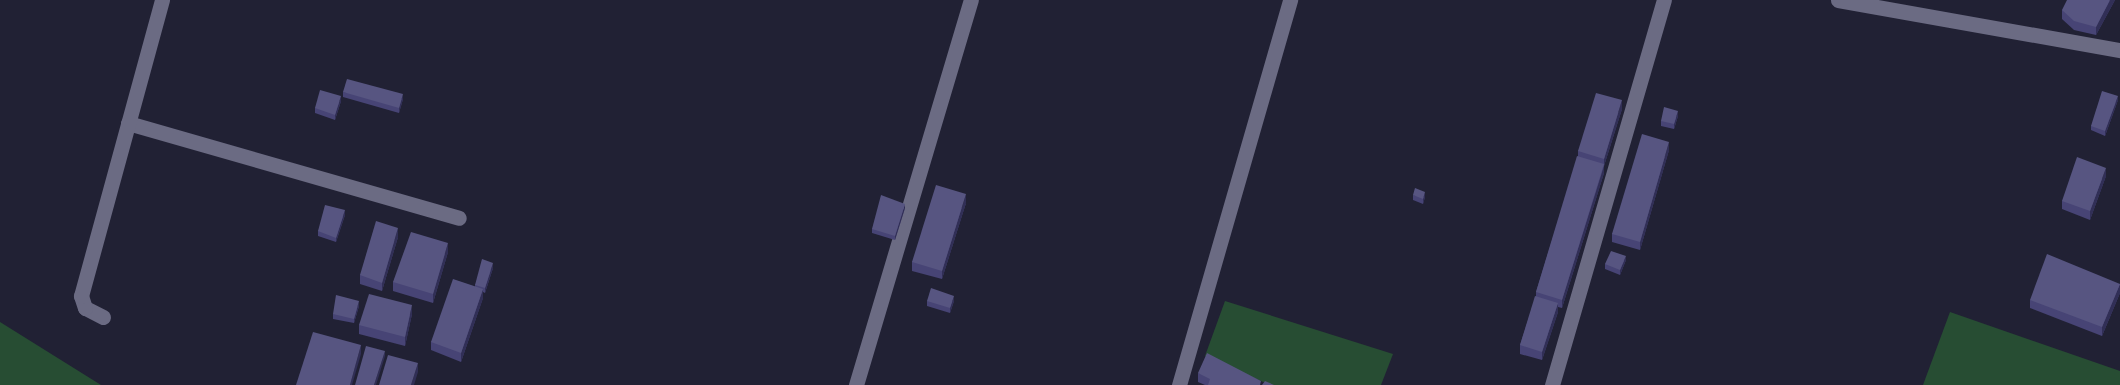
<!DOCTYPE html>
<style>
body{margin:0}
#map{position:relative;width:2120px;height:385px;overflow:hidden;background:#212134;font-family:Mulish,sans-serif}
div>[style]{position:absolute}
.green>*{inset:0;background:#274d33}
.minor>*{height:15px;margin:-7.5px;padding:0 7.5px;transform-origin:7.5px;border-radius:7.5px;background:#6b6b83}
.wall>*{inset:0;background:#474475}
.shaded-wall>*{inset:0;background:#312f56}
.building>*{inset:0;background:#575581}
span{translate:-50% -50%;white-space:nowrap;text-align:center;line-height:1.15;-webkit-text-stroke:4px #212134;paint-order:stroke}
</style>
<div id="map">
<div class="green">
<i style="clip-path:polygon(1225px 301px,1393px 354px,1381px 385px,1270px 385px,1205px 356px)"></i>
<i style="clip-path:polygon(1950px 312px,2120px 371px,2120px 385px,1923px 385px)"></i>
<i style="clip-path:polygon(0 322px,101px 385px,0 385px)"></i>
</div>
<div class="minor">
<i style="left:1838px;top:0;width:286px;rotate:10.1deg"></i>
<i style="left:128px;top:123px;width:344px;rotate:16deg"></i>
<i style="left:103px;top:317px;width:20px;rotate:-153deg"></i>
<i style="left:85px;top:308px;width:13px;rotate:-108deg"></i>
<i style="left:81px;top:296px;width:307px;rotate:-74.7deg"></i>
<i style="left:856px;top:385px;width:402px;rotate:-73.4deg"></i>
<i style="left:1179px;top:385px;width:401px;rotate:-73.9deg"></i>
<i style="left:1552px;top:385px;width:401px;rotate:-73.8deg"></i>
</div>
<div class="wall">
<i style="clip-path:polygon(2115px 0,2096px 35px,2074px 30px,2062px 19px,2062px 10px)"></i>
<i style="clip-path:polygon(343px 92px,403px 99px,399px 113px,343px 97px)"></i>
<i style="clip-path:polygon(2118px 100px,2105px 136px,2091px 130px,2091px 126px)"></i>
<i style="clip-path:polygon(341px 101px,335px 120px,315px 113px,315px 108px)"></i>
<i style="clip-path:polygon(1622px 109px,1604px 166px,1604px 173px,1562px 308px,1558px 307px,1558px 312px,1542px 360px,1520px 354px,1520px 345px,1536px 296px,1536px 292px,1578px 157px,1578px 151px)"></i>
<i style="clip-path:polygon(1678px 116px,1674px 129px,1661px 126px,1661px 121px)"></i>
<i style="clip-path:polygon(1669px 150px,1640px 250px,1612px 242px,1612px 234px)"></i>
<i style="clip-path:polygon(2106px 176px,2090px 220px,2062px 209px,2062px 201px)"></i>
<i style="clip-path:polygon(1413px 195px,1425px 197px,1423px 204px,1413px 200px)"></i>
<i style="clip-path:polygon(966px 203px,942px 279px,912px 271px,912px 262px)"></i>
<i style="clip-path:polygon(905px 208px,895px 240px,872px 233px,872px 229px)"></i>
<i style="clip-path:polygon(345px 215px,336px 242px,318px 236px,318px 231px)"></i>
<i style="clip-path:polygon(398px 237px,382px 291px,360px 284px,360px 275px)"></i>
<i style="clip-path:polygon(448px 252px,433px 303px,393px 291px,393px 282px)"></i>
<i style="clip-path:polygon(1626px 260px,1620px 275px,1605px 269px,1605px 264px)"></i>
<i style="clip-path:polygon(493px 268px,485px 293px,483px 292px,483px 298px,461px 362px,431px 350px,431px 342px,475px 287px,475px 285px)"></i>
<i style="clip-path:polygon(2120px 284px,2120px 293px,2102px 336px,2030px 308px,2030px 300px)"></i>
<i style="clip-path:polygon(927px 301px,954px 301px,950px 313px,927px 306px)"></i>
<i style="clip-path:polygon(359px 306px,354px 323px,333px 319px,333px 314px)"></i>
<i style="clip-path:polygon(412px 314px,405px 346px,359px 334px,359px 325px)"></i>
<i style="clip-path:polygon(1198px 373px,1261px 385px,1205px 385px,1198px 382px)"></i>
</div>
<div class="shaded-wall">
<i style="clip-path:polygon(2110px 0,2115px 0,2096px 35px,2096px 27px)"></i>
<i style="clip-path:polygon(403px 94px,403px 99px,399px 113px,399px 108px)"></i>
<i style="clip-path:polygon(341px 96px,341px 101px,335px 120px,335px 115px)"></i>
<i style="clip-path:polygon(2118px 96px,2118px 100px,2105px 136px,2105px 131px)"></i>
<i style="clip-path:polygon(1622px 100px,1622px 109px,1604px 166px,1604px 173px,1562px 308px,1562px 300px,1604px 166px,1604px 159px)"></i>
<i style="clip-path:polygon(1678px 111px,1678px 116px,1674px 129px,1674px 124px)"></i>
<i style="clip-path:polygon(1669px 142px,1669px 150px,1640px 250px,1640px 242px)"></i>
<i style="clip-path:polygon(2106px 168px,2106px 176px,2090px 220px,2090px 211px)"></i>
<i style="clip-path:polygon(1425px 192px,1425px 197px,1423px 204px,1423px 199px)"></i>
<i style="clip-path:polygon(966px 194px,966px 203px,942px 279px,942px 271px)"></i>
<i style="clip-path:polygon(905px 204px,905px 208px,895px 240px,895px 236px)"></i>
<i style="clip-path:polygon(345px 210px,345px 215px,336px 242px,336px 238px)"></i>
<i style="clip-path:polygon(398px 228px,398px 237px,382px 291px,382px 283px)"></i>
<i style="clip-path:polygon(448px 243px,448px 252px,433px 303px,433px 294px)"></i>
<i style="clip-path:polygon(1626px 256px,1626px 260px,1620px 275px,1620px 270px)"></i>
<i style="clip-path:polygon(493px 263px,493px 268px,485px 293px,485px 288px)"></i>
<i style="clip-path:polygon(2120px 284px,2120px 293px,2102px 336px,2102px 327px)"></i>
<i style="clip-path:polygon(483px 289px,483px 298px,461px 362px,461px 353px)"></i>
<i style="clip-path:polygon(954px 296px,954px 301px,950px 313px,950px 308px)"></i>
<i style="clip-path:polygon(359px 301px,359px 306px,354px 323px,354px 319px)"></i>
<i style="clip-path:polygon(1558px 303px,1558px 312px,1542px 360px,1542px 352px)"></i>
<i style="clip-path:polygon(412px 305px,412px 314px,405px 346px,405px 337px)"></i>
<i style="clip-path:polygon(361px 345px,361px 354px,352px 385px,350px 385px)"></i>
<i style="clip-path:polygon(385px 351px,385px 356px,376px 385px,374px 385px)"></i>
<i style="clip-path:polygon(418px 363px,418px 372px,414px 385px,411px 385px)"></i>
</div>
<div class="building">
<i style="clip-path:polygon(2067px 0,2110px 0,2096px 27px,2074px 21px,2062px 10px)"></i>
<i style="clip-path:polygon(347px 79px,403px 94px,399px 108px,343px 92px)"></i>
<i style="clip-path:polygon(320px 90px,341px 96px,335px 115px,315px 108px)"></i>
<i style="clip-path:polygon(2102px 91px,2118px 96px,2105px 131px,2091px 126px)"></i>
<i style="clip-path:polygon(1596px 93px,1622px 100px,1604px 159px,1578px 151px)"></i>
<i style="clip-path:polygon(1664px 107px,1678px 111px,1674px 124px,1661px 121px)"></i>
<i style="clip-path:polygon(1642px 134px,1669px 142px,1640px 242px,1612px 234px)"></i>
<i style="clip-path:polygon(1577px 156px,1604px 164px,1562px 300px,1536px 292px)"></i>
<i style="clip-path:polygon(2077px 157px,2106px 168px,2090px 211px,2062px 201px)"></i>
<i style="clip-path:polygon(936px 185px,966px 194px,942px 271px,912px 262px)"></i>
<i style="clip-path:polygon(1415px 188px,1425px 192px,1423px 199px,1413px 195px)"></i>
<i style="clip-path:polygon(881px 195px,905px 204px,895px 236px,872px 229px)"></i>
<i style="clip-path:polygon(325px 205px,345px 210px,336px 238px,318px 231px)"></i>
<i style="clip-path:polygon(376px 221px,398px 228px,382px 283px,360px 275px)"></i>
<i style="clip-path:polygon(411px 232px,448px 243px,433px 294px,393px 282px)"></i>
<i style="clip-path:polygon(1611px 251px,1626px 256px,1620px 270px,1605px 264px)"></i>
<i style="clip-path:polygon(2047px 254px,2120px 284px,2102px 327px,2030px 300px)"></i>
<i style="clip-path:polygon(482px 259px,493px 263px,485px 288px,475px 285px)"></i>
<i style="clip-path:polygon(453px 279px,483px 289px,461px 353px,431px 342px)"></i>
<i style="clip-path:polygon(931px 288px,954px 296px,950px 308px,927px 301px)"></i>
<i style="clip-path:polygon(369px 294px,412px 305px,405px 337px,359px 325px)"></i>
<i style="clip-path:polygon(336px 295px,359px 301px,354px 319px,333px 314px)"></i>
<i style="clip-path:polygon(1535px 296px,1558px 303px,1542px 352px,1520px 345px)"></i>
<i style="clip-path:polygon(313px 332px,361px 345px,350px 385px,296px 385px)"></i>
<i style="clip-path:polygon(366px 346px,385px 351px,374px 385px,355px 385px)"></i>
<i style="clip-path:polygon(1207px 353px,1261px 381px,1260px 385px,1208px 385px,1210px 379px,1198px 373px)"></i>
<i style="clip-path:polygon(388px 355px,418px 363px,411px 385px,379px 385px)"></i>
<i style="clip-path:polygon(1265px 381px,1274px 385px,1262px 385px)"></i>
</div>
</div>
